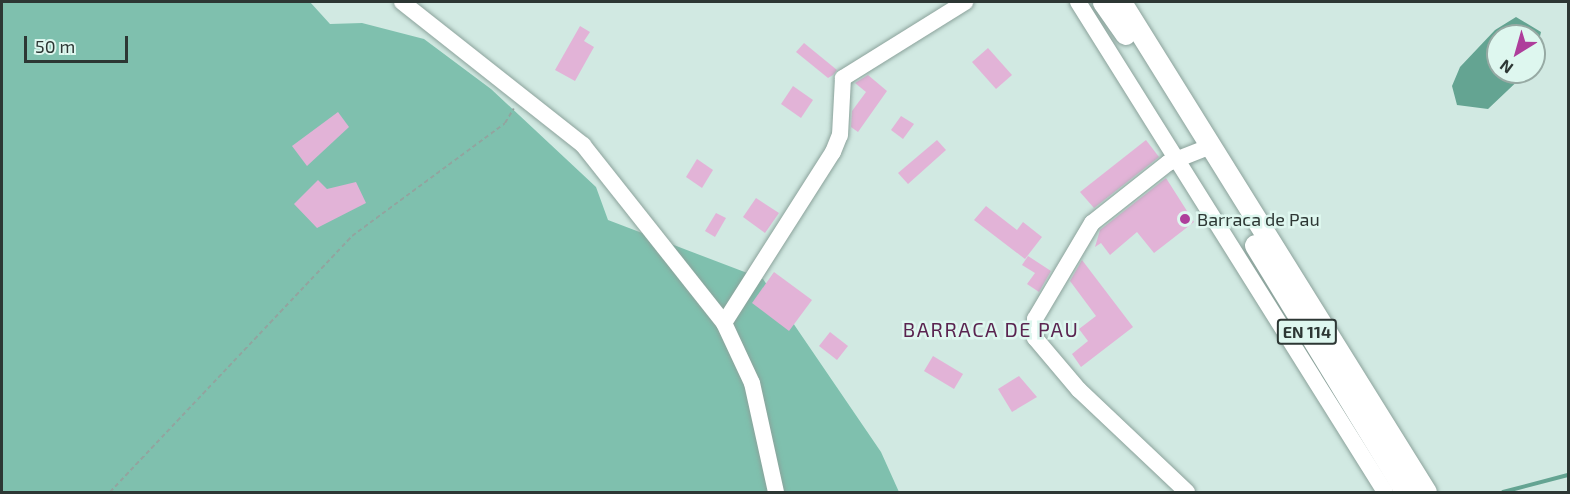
<!DOCTYPE html>
<style>
body{margin:0}
#map{position:relative;width:1570px;height:494px;overflow:hidden;background:#d1e9e2;font-family:"Exo 2",sans-serif}
div>[style]{position:absolute}
.forest>*{inset:0;background:#7fc0ae}
.water>*{inset:0;background:#64a492}
.stream>*{height:4px;margin:-2px;padding:0 2px;transform-origin:2px;border-radius:2px;background:#64a492}
.building>*{inset:0;background:#e2b3d7}
.path>*{height:2px;margin-top:-1px;transform-origin:0;background:repeating-linear-gradient(90deg,#92a49f 0 4.5px,transparent 0 7.5px)}
.roads{filter:drop-shadow(0 0 2px #8ba29b) drop-shadow(0 0 2px #8ba29b)}
.minor>*{height:16px;margin:-8px;padding:0 8px;transform-origin:8px;border-radius:8px;background:#fff}
.major>*{height:21px;margin:-10.5px;padding:0 10.5px;transform-origin:10.5px;border-radius:10.5px;background:#fff}
.dots>*{width:16px;height:16px;translate:-50% -50%;box-sizing:border-box;border:3px solid #def7ef;border-radius:50%}
span{translate:-50% -50%;white-space:nowrap;text-align:center;line-height:1.15;-webkit-text-stroke:5px #def7ef;paint-order:stroke}
.shield-label span{padding:2px 4px;background:#def7ef;border:2px solid;border-radius:4px;-webkit-text-stroke-width:0}
.shield-label{font-size:16px;color:#2d3734;font-weight:700}
.poi-label{font-size:18px;color:#2d3734}
.left{translate:0 -50%;text-align:left}
.neighbourhood-label{font-size:20px;color:#5a2450;letter-spacing:1.5px}
.frame{position:absolute;inset:0;border:3px solid #2d3734;pointer-events:none}
.north{position:absolute;left:1486px;top:24px;width:60px;height:60px;box-sizing:border-box;background:#def7ef;border:2px solid #97aaa4;border-radius:50%;rotate:217deg;font-size:16px;font-weight:700;line-height:24px;text-align:center;color:#2d3734}
.north::after{content:'';display:block;margin:auto;width:21px;height:27px;background:#ae3e9b;clip-path:polygon(50% 0,100% 100%,50% 72%,0 100%)}
.scale{position:absolute;left:24px;top:36px;width:104px;height:27px;box-sizing:border-box;border:3px solid #2d3734;border-top:0;padding-left:8px;font-size:18px;line-height:21px;white-space:nowrap;color:#2d3734;-webkit-text-stroke:4px #def7ef;paint-order:stroke}
</style>
<div id="map">
<div class="forest">
<i style="clip-path:polygon(2px 2px,310px 2px,330px 24px,362px 23px,424px 39px,491px 89px,596px 187px,608px 220px,763px 279px,881px 452px,899px 492px,2px 492px)"></i>
</div>
<div class="water">
<i style="clip-path:polygon(1516px 17px,1541px 32px,1534px 63px,1534px 36px,1498px 36px,1498px 72px,1527px 72px,1488px 109px,1457px 105px,1452px 86px,1460px 67px,1495px 30px)"></i>
</div>
<div class="stream">
<i style="left:1503px;top:492px;width:67px;rotate:-14.7deg"></i>
</div>
<div class="building">
<i style="clip-path:polygon(580px 26px,590px 32px,584px 41px,594px 47px,575px 81px,555px 70px)"></i>
<i style="clip-path:polygon(804px 43px,837px 70px,833px 75px,828px 78px,796px 52px)"></i>
<i style="clip-path:polygon(988px 48px,1012px 75px,996px 89px,972px 62px)"></i>
<i style="clip-path:polygon(868px 75px,887px 91px,858px 132px,851px 127px,852px 111px,866px 92px,855px 83px)"></i>
<i style="clip-path:polygon(793px 86px,813px 100px,801px 118px,781px 104px)"></i>
<i style="clip-path:polygon(338px 112px,349px 127px,307px 166px,292px 146px)"></i>
<i style="clip-path:polygon(901px 116px,914px 124px,903px 139px,891px 130px)"></i>
<i style="clip-path:polygon(937px 140px,946px 150px,908px 184px,898px 173px)"></i>
<i style="clip-path:polygon(1146px 140px,1159px 157px,1094px 208px,1080px 192px)"></i>
<i style="clip-path:polygon(697px 159px,713px 170px,702px 188px,686px 177px)"></i>
<i style="clip-path:polygon(1166px 178px,1194px 222px,1154px 253px,1137px 232px,1110px 255px,1101px 243px,1095px 247px,1100px 230px)"></i>
<i style="clip-path:polygon(318px 180px,327px 189px,356px 182px,366px 203px,317px 228px,294px 204px)"></i>
<i style="clip-path:polygon(756px 198px,779px 213px,765px 233px,743px 217px)"></i>
<i style="clip-path:polygon(986px 206px,1017px 230px,1023px 222px,1042px 237px,1025px 259px,974px 220px)"></i>
<i style="clip-path:polygon(716px 213px,726px 218px,715px 237px,705px 231px)"></i>
<i style="clip-path:polygon(1028px 256px,1051px 271px,1039px 292px,1027px 284px,1035px 273px,1022px 265px)"></i>
<i style="clip-path:polygon(1082px 260px,1133px 327px,1081px 367px,1072px 354px,1088px 341px,1079px 329px,1096px 316px,1070px 281px)"></i>
<i style="clip-path:polygon(774px 272px,812px 300px,789px 331px,752px 303px)"></i>
<i style="clip-path:polygon(830px 332px,848px 346px,837px 360px,819px 346px)"></i>
<i style="clip-path:polygon(933px 356px,963px 374px,954px 389px,924px 371px)"></i>
<i style="clip-path:polygon(1019px 376px,1037px 397px,1012px 412px,998px 389px)"></i>
</div>
<div class="path">
<i style="left:110px;top:492px;width:352px;rotate:-46.6deg"></i>
<i style="left:352px;top:236px;width:190px;rotate:-36.4deg"></i>
<i style="left:505px;top:123px;width:17px;rotate:-59deg"></i>
</div>
<div class="roads">
<div class="minor">
<i style="left:402px;top:2px;width:231px;rotate:38.3deg"></i>
<i style="left:583px;top:145px;width:227px;rotate:51.6deg"></i>
<i style="left:724px;top:323px;width:66px;rotate:65deg"></i>
<i style="left:752px;top:383px;width:112px;rotate:77.6deg"></i>
<i style="left:1078px;top:2px;width:578px;rotate:57.93deg"></i>
<i style="left:724px;top:323px;width:203px;rotate:-57.5deg"></i>
<i style="left:833px;top:152px;width:18px;rotate:-68deg"></i>
<i style="left:840px;top:135px;width:57px;rotate:-87deg"></i>
<i style="left:843px;top:78px;width:144px;rotate:-31.9deg"></i>
<i style="left:1187px;top:492px;width:149px;rotate:-136.6deg"></i>
<i style="left:1079px;top:390px;width:68px;rotate:-130.2deg"></i>
<i style="left:1035px;top:338px;width:19px;rotate:-90deg"></i>
<i style="left:1035px;top:319px;width:112px;rotate:-59.3deg"></i>
<i style="left:1092px;top:223px;width:97px;rotate:-38.3deg"></i>
<i style="left:1168px;top:163px;width:46px;rotate:-21.6deg"></i>
</div>
<div class="major">
<i style="left:1103px;top:2px;width:39px;rotate:55deg"></i>
<i style="left:1121px;top:2px;width:577px;rotate:58.1deg"></i>
<i style="left:1255px;top:245px;width:289px;rotate:58.6deg"></i>
</div>
</div>
<div class="dots">
<i style="left:1185px;top:219px;background:#ae3e9b"></i>
</div>
<div class="shield-label">
<span style="left:1307px;top:332px">EN 114</span>
</div>
<div class="poi-label">
<span class="left" style="left:1197px;top:219px">Barraca de Pau</span>
</div>
<div class="neighbourhood-label">
<span style="left:991px;top:329px">BARRACA DE PAU</span>
</div>
<div class="frame"></div>
<div class="north">N</div>
<div class="scale">50 m</div>
</div>
